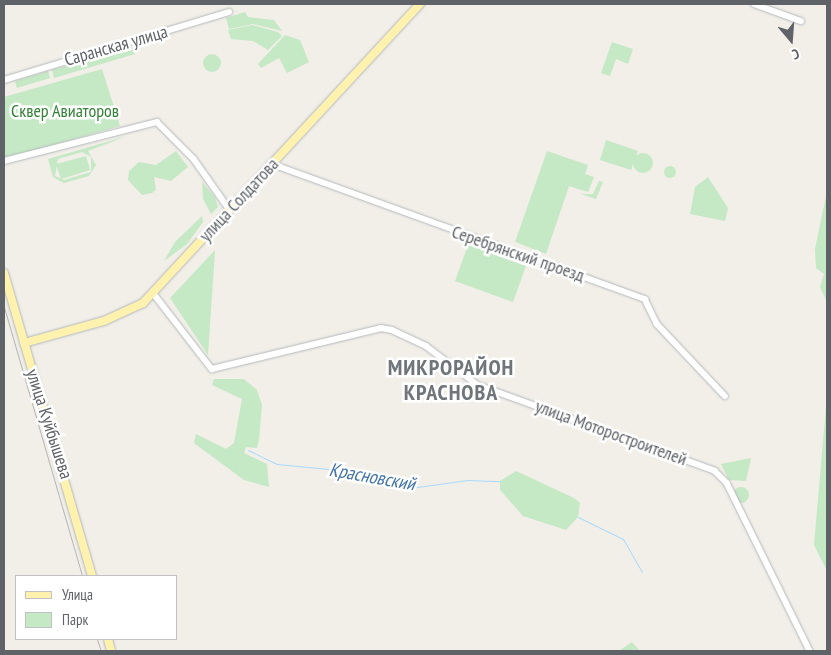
<!DOCTYPE html>
<meta charset="utf-8">
<style>
body{margin:0}
#map{position:relative;width:831px;height:655px;overflow:hidden;background:#f1efe8;font-family:"PT Sans Narrow",sans-serif}
div>[style]{position:absolute}
.green>*{inset:0;background:#c5e8c5}
.round{border-radius:50%}
.stream>*{height:1px;margin:-0.5px;padding:0 0.5px;transform-origin:0.5px;border-radius:0.5px;background:#aadaff}
.roads{filter:drop-shadow(0 0 1px #b5b8bc) drop-shadow(0 0 1px #b5b8bc)}
.minor>*{height:5.5px;margin:-2.75px;padding:0 2.75px;transform-origin:2.75px;border-radius:2.75px;background:#fff}
.major>*{height:8px;margin:-4px;padding:0 4px;transform-origin:4px;border-radius:4px;background:#fff2af}
.tram>*{height:1px;margin:-0.5px;padding:0 0.5px;transform-origin:0.5px;border-radius:0.5px;background:#b6b7b8}
span{translate:-50% -50%;white-space:nowrap;text-align:center;line-height:1.15;-webkit-text-stroke:5px #fff;paint-order:stroke}
.street-label{font-size:18px;color:#5f6368}
.park-label{font-size:18px;color:#348238}
.water-label{font-size:19px;color:#4174aa;font-style:italic}
.district-label{font-size:22px;color:#70757a;font-weight:700;letter-spacing:1px}
.frame{position:absolute;inset:0;border:5px solid #5f6368;pointer-events:none}
.legend{position:absolute;left:15px;top:575px;width:162px;height:65px;box-sizing:border-box;background:#fff;border:1px solid #bfc1c3;margin:0;padding:6px 9px;list-style:none;font-size:15px;color:#5f6368}
.legend li{display:flex;align-items:center;gap:10px;height:25px}
.legend b{width:25px;border:1px solid #bfc1c3}
.north{position:absolute;left:766px;top:15px;width:50px;height:50px;-webkit-text-stroke:4px #fff;paint-order:stroke;rotate:162deg;font-size:14px;font-weight:700;line-height:20px;text-align:center;color:#5f6368}
.north::after{content:'';display:block;margin:auto;width:18px;height:22px;background:#5f6368;clip-path:polygon(50% 0,100% 100%,50% 72%,0 100%)}
</style>
<div id="map">
<div class="green">
<i style="clip-path:polygon(245px 12px,248px 17px,274px 20px,282px 31px,253px 24px,229px 29px,226px 18px)"></i>
<i style="clip-path:polygon(252px 25px,278px 32px,282px 36px,268px 50px,253px 41px,231px 39px,228px 30px)"></i>
<i style="clip-path:polygon(285px 35px,300px 40px,309px 62px,287px 73px,279px 58px,261px 68px,258px 64px)"></i>
<i style="clip-path:polygon(612px 42px,633px 49px,628px 64px,616px 59px,610px 76px,601px 73px)"></i>
<i style="clip-path:polygon(133px 47px,135px 54px,54px 78px,52px 70px)"></i>
<i class="round" style="left:203px;top:54px;width:18px;height:18px"></i>
<i style="clip-path:polygon(102px 69px,120px 126px,4px 159px,4px 97px)"></i>
<i style="clip-path:polygon(48px 71px,50px 78px,17px 88px,15px 81px)"></i>
<i style="clip-path:polygon(evenodd,127px 136px,88px 151px,96px 165px,89px 176px,64px 183px,53px 177px,48px 159px,127px 136px,82px 152px,91px 157px,91px 172px,64px 180px,55px 176px,58px 159px,82px 152px)"></i>
<i style="clip-path:polygon(606px 140px,638px 151px,631px 170px,600px 160px)"></i>
<i style="clip-path:polygon(176px 151px,188px 167px,171px 181px,154px 177px,156px 190px,152px 193px,142px 195px,128px 180px,129px 171px,139px 162px,156px 165px)"></i>
<i style="clip-path:polygon(547px 151px,588px 165px,585px 174px,594px 177px,588px 192px,569px 186px,546px 254px,515px 242px)"></i>
<i class="round" style="left:633px;top:153px;width:20px;height:20px"></i>
<i style="clip-path:polygon(86px 156px,90px 170px,61px 179px,56px 164px)"></i>
<i class="round" style="left:664px;top:166px;width:12px;height:12px"></i>
<i style="clip-path:polygon(708px 177px,728px 208px,725px 221px,690px 214px,695px 187px)"></i>
<i style="clip-path:polygon(599px 181px,603px 182px,596px 199px,581px 194px,593px 194px)"></i>
<i style="clip-path:polygon(202px 182px,215px 197px,218px 207px,211px 214px,203px 199px)"></i>
<i style="clip-path:polygon(827px 191px,827px 302px,820px 287px,824px 274px,816px 268px,815px 249px)"></i>
<i style="clip-path:polygon(202px 216px,203px 222px,187px 244px,164px 261px,175px 242px)"></i>
<i style="clip-path:polygon(468px 245px,526px 266px,513px 302px,455px 281px)"></i>
<i style="clip-path:polygon(215px 250px,208px 355px,170px 298px)"></i>
<i style="clip-path:polygon(214px 379px,244px 379px,257px 390px,262px 405px,259px 440px,257px 448px,246px 447px,244px 453px,267px 464px,269px 487px,244px 480px,194px 443px,196px 434px,226px 449px,234px 443px,242px 399px,212px 385px)"></i>
<i style="clip-path:polygon(827px 395px,827px 571px,814px 545px)"></i>
<i style="clip-path:polygon(751px 458px,746px 481px,729px 480px,721px 464px)"></i>
<i style="clip-path:polygon(516px 471px,574px 498px,580px 503px,578px 517px,566px 530px,523px 516px,500px 490px,500px 481px)"></i>
<i class="round" style="left:733px;top:487px;width:16px;height:16px"></i>
<i style="clip-path:polygon(632px 642px,640px 651px,619px 651px)"></i>
</div>
<div class="stream">
<i style="left:248px;top:450px;width:32px;rotate:26deg"></i>
<i style="left:277px;top:464px;width:83px;rotate:5.5deg"></i>
<i style="left:360px;top:472px;width:52px;rotate:17.7deg"></i>
<i style="left:410px;top:488px;width:58px;rotate:-8deg"></i>
<i style="left:467px;top:480px;width:33px;rotate:2deg"></i>
<i style="left:578px;top:517px;width:50px;rotate:26.1deg"></i>
<i style="left:623px;top:539px;width:38px;rotate:60deg"></i>
</div>
<div class="roads">
<div class="minor">
<i style="left:754px;top:4px;width:50px;rotate:19.9deg"></i>
<i style="left:4px;top:80px;width:235px;rotate:-16.8deg"></i>
<i style="left:4px;top:161px;width:158px;rotate:-14.3deg"></i>
<i style="left:157px;top:122px;width:52px;rotate:45deg"></i>
<i style="left:194px;top:159px;width:62px;rotate:54.8deg"></i>
<i style="left:272px;top:164px;width:397px;rotate:19.9deg"></i>
<i style="left:645px;top:299px;width:28px;rotate:64deg"></i>
<i style="left:657px;top:324px;width:99px;rotate:46.6deg"></i>
<i style="left:154px;top:294px;width:95px;rotate:52.3deg"></i>
<i style="left:212px;top:369px;width:174px;rotate:-13.6deg"></i>
<i style="left:381px;top:328px;width:11px;rotate:10deg"></i>
<i style="left:392px;top:330px;width:38px;rotate:25deg"></i>
<i style="left:426px;top:346px;width:65px;rotate:36.9deg"></i>
<i style="left:478px;top:385px;width:252px;rotate:19.9deg"></i>
<i style="left:715px;top:471px;width:17px;rotate:45deg"></i>
<i style="left:727px;top:483px;width:187px;rotate:63.7deg"></i>
</div>
<div class="major">
<i style="left:4px;top:273px;width:316px;rotate:73.8deg"></i>
<i style="left:24px;top:343px;width:83px;rotate:-15.4deg"></i>
<i style="left:104px;top:321px;width:43px;rotate:-24.8deg"></i>
<i style="left:143px;top:303px;width:408px;rotate:-47.2deg"></i>
<i style="left:108px;top:639px;width:12px;rotate:76deg"></i>
</div>
</div>
<div class="tram">
<i style="left:4px;top:307px;width:280px;rotate:73.8deg"></i>
<i style="left:97px;top:639px;width:13px;rotate:72deg"></i>
</div>
<div class="street-label">
<span style="left:116px;top:46px;rotate:-16deg">Саранская улица</span>
<span style="left:239px;top:200px;rotate:-47deg">улица Солдатова</span>
<span style="left:518px;top:254px;rotate:19deg">Серебрянский проезд</span>
<span style="left:49px;top:424px;rotate:72deg">улица Куйбышева</span>
<span style="left:611px;top:433px;rotate:20deg">улица Моторостроителей</span>
</div>
<div class="park-label">
<span style="left:65px;top:111px">Сквер Авиаторов</span>
</div>
<div class="water-label">
<span style="left:372px;top:477px;rotate:10deg">Красновский</span>
</div>
<div class="district-label">
<span style="left:451px;top:380px">МИКРОРАЙОН<br>КРАСНОВА</span>
</div>
<div class="frame"></div>
<ul class="legend">
<li><b style="height:6px;background:#fff2af"></b>Улица</li>
<li><b style="height:14px;background:#c5e8c5"></b>Парк</li>
</ul>
<div class="north">С</div>
</div>
